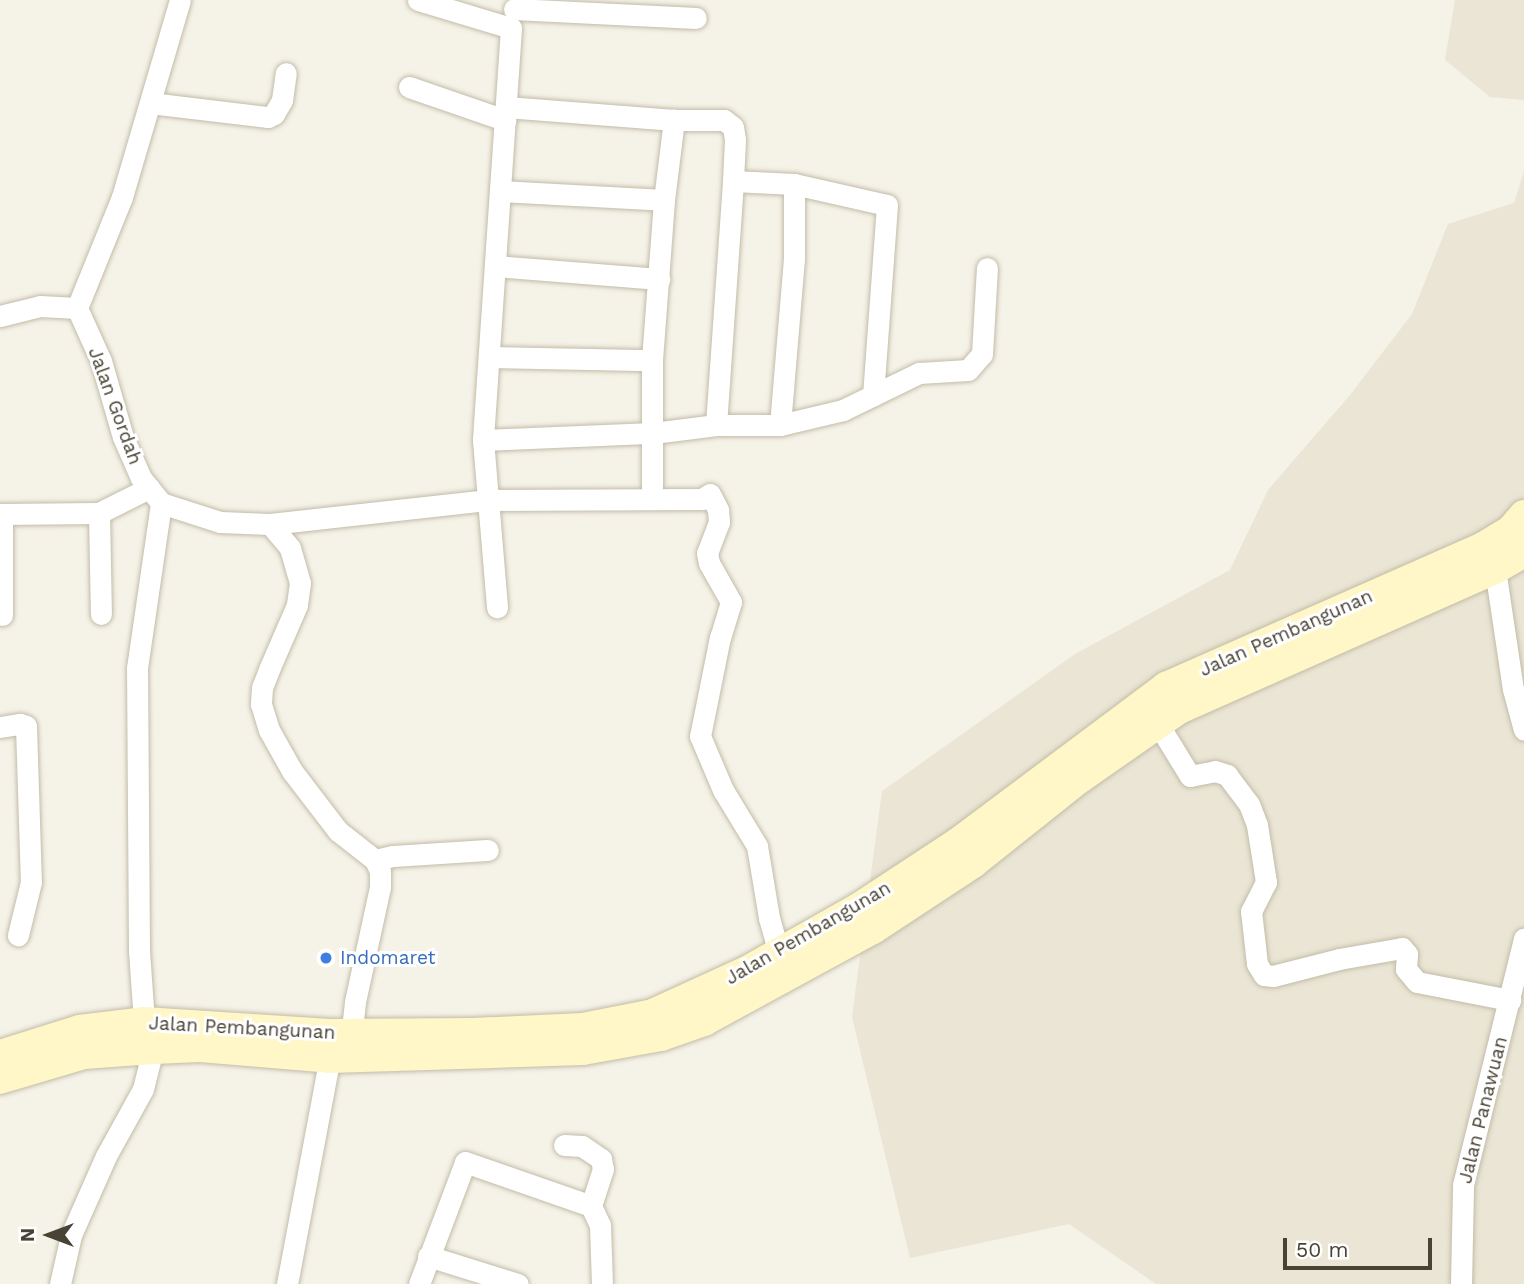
<!DOCTYPE html>
<style>
body{margin:0}
#map{position:relative;width:1524px;height:1284px;overflow:hidden;background:#f5f2e7;font-family:"Work Sans",sans-serif}
div>[style]{position:absolute}
.residential>*{inset:0;background:#eae5d4}
.roads{filter:drop-shadow(0 0 2px #c2bca8) drop-shadow(0 0 2px #c2bca8)}
.minor>*{height:21px;margin:-10.5px;padding:0 10.5px;transform-origin:10.5px;border-radius:10.5px;background:#fff}
.secondary>*{height:30px;margin:-15px;padding:0 15px;transform-origin:15px;border-radius:15px;background:#fff7c7}
.dots>*{width:19px;height:19px;translate:-50% -50%;box-sizing:border-box;border:4px solid #fff;border-radius:50%}
span{translate:-50% -50%;white-space:nowrap;text-align:center;line-height:1.15;-webkit-text-stroke:6px #fff;paint-order:stroke}
.street-label{font-size:19px;color:#494335}
.shop-label{font-size:19px;color:#366cbe}
.left{translate:0 -50%;text-align:left}
.north{position:absolute;left:14px;top:1200px;width:70px;height:70px;-webkit-text-stroke:5px #fff;paint-order:stroke;rotate:270deg;font-size:19px;font-weight:700;line-height:28px;text-align:center;color:#494335}
.north::after{content:'';display:block;margin:auto;width:24px;height:32px;background:#494335;clip-path:polygon(50% 0,100% 100%,50% 72%,0 100%)}
.scale{position:absolute;left:1283px;top:1238px;width:149px;height:32px;box-sizing:border-box;border:4px solid #494335;border-top:0;padding-left:9px;font-size:21px;line-height:24px;white-space:nowrap;color:#494335;-webkit-text-stroke:5px #fff;paint-order:stroke}
</style>
<div id="map">
<div class="residential">
<i style="clip-path:polygon(1455px 0,1524px 0,1524px 100px,1490px 97px,1445px 60px)"></i>
<i style="clip-path:polygon(1524px 171px,1524px 1284px,1156px 1284px,1069px 1224px,910px 1258px,852px 1017px,882px 791px,1075px 654px,1230px 570px,1268px 490px,1350px 395px,1412px 314px,1448px 224px,1514px 203px)"></i>
</div>
<div class="roads">
<div class="minor">
<i style="left:418px;top:0;width:97px;rotate:16.8deg"></i>
<i style="left:511px;top:28px;width:413px;rotate:93.9deg"></i>
<i style="left:483px;top:440px;width:168px;rotate:85.2deg"></i>
<i style="left:514px;top:9px;width:182px;rotate:2.8deg"></i>
<i style="left:409px;top:87px;width:102px;rotate:19deg"></i>
<i style="left:150px;top:103px;width:119px;rotate:6.8deg"></i>
<i style="left:268px;top:117px;width:7px;rotate:-27deg"></i>
<i style="left:274px;top:114px;width:16px;rotate:-60deg"></i>
<i style="left:282px;top:100px;width:27px;rotate:-82deg"></i>
<i style="left:506px;top:107px;width:169px;rotate:4.4deg"></i>
<i style="left:674px;top:120px;width:50px"></i>
<i style="left:724px;top:120px;width:11px;rotate:38deg"></i>
<i style="left:733px;top:127px;width:13px;rotate:81deg"></i>
<i style="left:735px;top:140px;width:41px;rotate:92.8deg"></i>
<i style="left:500px;top:191px;width:164px;rotate:3.1deg"></i>
<i style="left:495px;top:266px;width:165px;rotate:4.5deg"></i>
<i style="left:77px;top:308px;width:120px;rotate:-67.9deg"></i>
<i style="left:122px;top:197px;width:205px;rotate:-73.6deg"></i>
<i style="left:0;top:316px;width:41px;rotate:-14deg"></i>
<i style="left:40px;top:306px;width:37px;rotate:3deg"></i>
<i style="left:77px;top:308px;width:58px;rotate:65.6deg"></i>
<i style="left:101px;top:361px;width:79px;rotate:73.9deg"></i>
<i style="left:123px;top:437px;width:45px;rotate:66.3deg"></i>
<i style="left:141px;top:478px;width:32px;rotate:51deg"></i>
<i style="left:161px;top:503px;width:62px;rotate:17.9deg"></i>
<i style="left:220px;top:522px;width:50px;rotate:2.3deg"></i>
<i style="left:270px;top:524px;width:31px;rotate:50deg"></i>
<i style="left:290px;top:548px;width:36px;rotate:74deg"></i>
<i style="left:300px;top:583px;width:22px;rotate:98deg"></i>
<i style="left:297px;top:605px;width:68px;rotate:113.5deg"></i>
<i style="left:270px;top:667px;width:22px;rotate:111deg"></i>
<i style="left:262px;top:688px;width:16px;rotate:94deg"></i>
<i style="left:261px;top:704px;width:27px;rotate:73deg"></i>
<i style="left:269px;top:730px;width:47px;rotate:60.7deg"></i>
<i style="left:292px;top:771px;width:76px;rotate:52.5deg"></i>
<i style="left:338px;top:831px;width:47px;rotate:38.1deg"></i>
<i style="left:375px;top:860px;width:12px;rotate:66deg"></i>
<i style="left:380px;top:871px;width:16px;rotate:90deg"></i>
<i style="left:380px;top:887px;width:118px;rotate:102.3deg"></i>
<i style="left:355px;top:1002px;width:45px;rotate:96.3deg"></i>
<i style="left:489px;top:357px;width:163px;rotate:1.1deg"></i>
<i style="left:716px;top:425px;width:245px;rotate:-86deg"></i>
<i style="left:733px;top:181px;width:61px;rotate:2.8deg"></i>
<i style="left:794px;top:184px;width:95px;rotate:12.7deg"></i>
<i style="left:887px;top:205px;width:191px;rotate:94.2deg"></i>
<i style="left:780px;top:425px;width:167px;rotate:-85.2deg"></i>
<i style="left:794px;top:259px;width:75px;rotate:-90deg"></i>
<i style="left:483px;top:440px;width:170px;rotate:-2.4deg"></i>
<i style="left:653px;top:433px;width:64px;rotate:-7.2deg"></i>
<i style="left:716px;top:425px;width:64px"></i>
<i style="left:780px;top:425px;width:65px;rotate:-13.4deg"></i>
<i style="left:843px;top:410px;width:85px;rotate:-26deg"></i>
<i style="left:919px;top:373px;width:49px;rotate:-3.5deg"></i>
<i style="left:968px;top:370px;width:21px;rotate:-49deg"></i>
<i style="left:982px;top:354px;width:86px;rotate:-86.7deg"></i>
<i style="left:652px;top:498px;width:138px;rotate:-90deg"></i>
<i style="left:652px;top:360px;width:160px;rotate:-85.7deg"></i>
<i style="left:664px;top:200px;width:81px;rotate:-82.9deg"></i>
<i style="left:99px;top:513px;width:101px;rotate:88.9deg"></i>
<i style="left:0;top:514px;width:99px;rotate:-0.6deg"></i>
<i style="left:99px;top:513px;width:56px;rotate:-26.6deg"></i>
<i style="left:2px;top:514px;width:101px;rotate:90deg"></i>
<i style="left:270px;top:524px;width:220px;rotate:-6.3deg"></i>
<i style="left:489px;top:500px;width:213px;rotate:-0.3deg"></i>
<i style="left:702px;top:499px;width:9px;rotate:-32deg"></i>
<i style="left:710px;top:494px;width:18px;rotate:63deg"></i>
<i style="left:718px;top:510px;width:12px;rotate:85deg"></i>
<i style="left:719px;top:522px;width:33px;rotate:111deg"></i>
<i style="left:707px;top:553px;width:10px;rotate:79deg"></i>
<i style="left:709px;top:563px;width:45px;rotate:60.6deg"></i>
<i style="left:731px;top:602px;width:37px;rotate:107deg"></i>
<i style="left:720px;top:637px;width:101px;rotate:101.4deg"></i>
<i style="left:700px;top:736px;width:59px;rotate:66.9deg"></i>
<i style="left:723px;top:790px;width:66px;rotate:58.7deg"></i>
<i style="left:757px;top:846px;width:73px;rotate:80.5deg"></i>
<i style="left:769px;top:918px;width:22px;rotate:74deg"></i>
<i style="left:775px;top:939px;width:15px;rotate:42deg"></i>
<i style="left:1489px;top:558px;width:13px;rotate:61deg"></i>
<i style="left:1495px;top:569px;width:121px;rotate:81.5deg"></i>
<i style="left:1513px;top:689px;width:42px;rotate:75deg"></i>
<i style="left:1158px;top:724px;width:61px;rotate:58.4deg"></i>
<i style="left:1190px;top:776px;width:25px;rotate:-11deg"></i>
<i style="left:1215px;top:771px;width:13px;rotate:18deg"></i>
<i style="left:1227px;top:775px;width:36px;rotate:53deg"></i>
<i style="left:1249px;top:804px;width:22px;rotate:69deg"></i>
<i style="left:1257px;top:825px;width:58px;rotate:81deg"></i>
<i style="left:1266px;top:882px;width:33px;rotate:117deg"></i>
<i style="left:1251px;top:911px;width:53px;rotate:83.5deg"></i>
<i style="left:1257px;top:964px;width:13px;rotate:58deg"></i>
<i style="left:1264px;top:975px;width:9px;rotate:6deg"></i>
<i style="left:1273px;top:976px;width:68px;rotate:-14.4deg"></i>
<i style="left:1339px;top:959px;width:64px;rotate:-9.9deg"></i>
<i style="left:1402px;top:948px;width:8px;rotate:50deg"></i>
<i style="left:1407px;top:954px;width:15px;rotate:94deg"></i>
<i style="left:1406px;top:969px;width:17px;rotate:50deg"></i>
<i style="left:1417px;top:982px;width:95px;rotate:11deg"></i>
<i style="left:0;top:727px;width:20px;rotate:-9deg"></i>
<i style="left:20px;top:724px;width:6px;rotate:18deg"></i>
<i style="left:26px;top:726px;width:156px;rotate:88.2deg"></i>
<i style="left:31px;top:882px;width:55px;rotate:103.8deg"></i>
<i style="left:375px;top:860px;width:17px;rotate:-13deg"></i>
<i style="left:392px;top:856px;width:96px;rotate:-3.6deg"></i>
<i style="left:144px;top:1022px;width:71px;rotate:-94deg"></i>
<i style="left:139px;top:951px;width:283px;rotate:-90.4deg"></i>
<i style="left:137px;top:668px;width:167px;rotate:-81.7deg"></i>
<i style="left:564px;top:1145px;width:18px;rotate:3deg"></i>
<i style="left:582px;top:1146px;width:23px;rotate:34deg"></i>
<i style="left:601px;top:1159px;width:10px;rotate:79deg"></i>
<i style="left:603px;top:1169px;width:39px;rotate:108deg"></i>
<i style="left:591px;top:1206px;width:21px;rotate:65deg"></i>
<i style="left:600px;top:1225px;width:59px;rotate:88.1deg"></i>
<i style="left:428px;top:1256px;width:94px;rotate:17.3deg"></i>
<i style="left:60px;top:1284px;width:50px;rotate:-77.3deg"></i>
<i style="left:71px;top:1235px;width:86px;rotate:-66.1deg"></i>
<i style="left:106px;top:1156px;width:77px;rotate:-61.1deg"></i>
<i style="left:143px;top:1089px;width:41px;rotate:-76deg"></i>
<i style="left:287px;top:1284px;width:242px;rotate:-79.3deg"></i>
<i style="left:419px;top:1284px;width:130px;rotate:-69.3deg"></i>
<i style="left:465px;top:1162px;width:133px;rotate:19.2deg"></i>
<i style="left:1461px;top:1284px;width:99px;rotate:-88.8deg"></i>
<i style="left:1463px;top:1185px;width:254px;rotate:-76.1deg"></i>
</div>
<div class="secondary">
<i style="left:0;top:1055px;width:84px;rotate:-17.4deg"></i>
<i style="left:80px;top:1030px;width:64px;rotate:-7.1deg"></i>
<i style="left:144px;top:1022px;width:186px;rotate:3.7deg"></i>
<i style="left:330px;top:1034px;width:143px;rotate:-0.4deg"></i>
<i style="left:473px;top:1033px;width:110px;rotate:-2.6deg"></i>
<i style="left:583px;top:1028px;width:71px;rotate:-11.3deg"></i>
<i style="left:653px;top:1014px;width:103px;rotate:-24.6deg"></i>
<i style="left:747px;top:971px;width:130px;rotate:-29.5deg"></i>
<i style="left:860px;top:907px;width:118px;rotate:-33.3deg"></i>
<i style="left:959px;top:842px;width:259px;rotate:-36.8deg"></i>
<i style="left:1166px;top:687px;width:347px;rotate:-23.8deg"></i>
<i style="left:1483px;top:547px;width:33px;rotate:-31deg"></i>
<i style="left:1511px;top:530px;width:20px;rotate:-49deg"></i>
<i style="left:0;top:1079px;width:88px;rotate:-16.6deg"></i>
<i style="left:84px;top:1054px;width:69px;rotate:-4.1deg"></i>
<i style="left:153px;top:1049px;width:47px;rotate:-2.4deg"></i>
<i style="left:200px;top:1047px;width:130px;rotate:4.8deg"></i>
<i style="left:330px;top:1058px;width:253px;rotate:-1.8deg"></i>
<i style="left:583px;top:1050px;width:79px;rotate:-10.2deg"></i>
<i style="left:661px;top:1036px;width:46px;rotate:-19.2deg"></i>
<i style="left:704px;top:1021px;width:192px;rotate:-28.6deg"></i>
<i style="left:873px;top:929px;width:120px;rotate:-33.4deg"></i>
<i style="left:973px;top:863px;width:137px;rotate:-38.5deg"></i>
<i style="left:1080px;top:778px;width:121px;rotate:-34.9deg"></i>
<i style="left:1179px;top:709px;width:346px;rotate:-23.9deg"></i>
<i style="left:1495px;top:569px;width:34px;rotate:-30deg"></i>
</div>
</div>
<div class="dots">
<i style="left:326px;top:958px;background:#3f7fe0"></i>
</div>
<div class="street-label">
<span style="left:115px;top:406px;rotate:70deg">Jalan Gordah</span>
<span style="left:1286px;top:633px;rotate:-24deg">Jalan Pembangunan</span>
<span style="left:808px;top:933px;rotate:-30deg">Jalan Pembangunan</span>
<span style="left:242px;top:1028px;rotate:3deg">Jalan Pembangunan</span>
<span style="left:1483px;top:1110px;rotate:-76deg">Jalan Panawuan</span>
</div>
<div class="shop-label">
<span class="left" style="left:340px;top:958px">Indomaret</span>
</div>
<div class="north">N</div>
<div class="scale">50 m</div>
</div>
